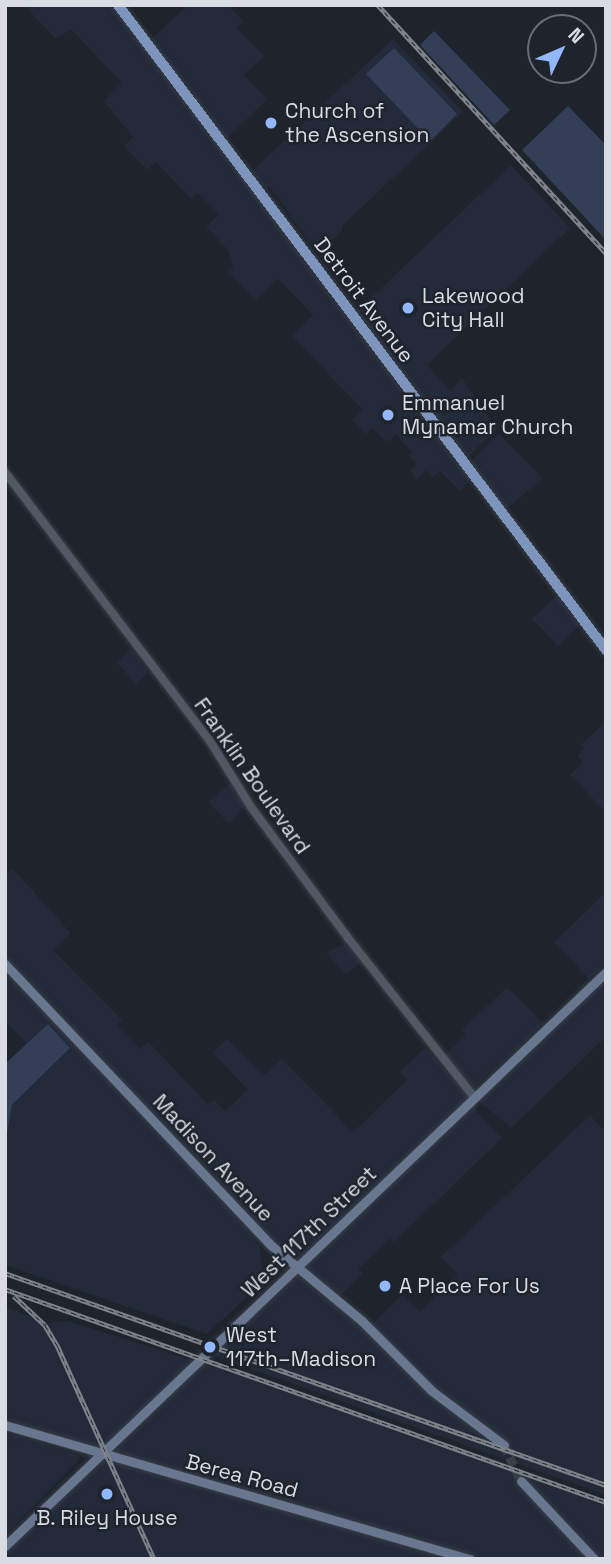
<!DOCTYPE html>
<meta charset="utf-8">
<style>
body{margin:0}
#map{position:relative;width:611px;height:1564px;overflow:hidden;background:#1e232c;font-family:"Space Grotesk",sans-serif}
div>[style]{position:absolute}
.built>*{inset:0;background:#232b3a}
.green>*{inset:0;background:#323f57}
.secondary-tunnel>*{height:9px;margin-top:-4.5px;transform-origin:0;background:repeating-linear-gradient(90deg,#3a3f47 0 9px,transparent 0 13.5px)}
.roads{filter:drop-shadow(0 0 2px #3a3e46) drop-shadow(0 0 2px #3a3e46)}
.tertiary>*{height:8px;margin:-4px;padding:0 4px;transform-origin:4px;border-radius:4px;background:#525863}
.secondary>*{height:9px;margin:-4.5px;padding:0 4.5px;transform-origin:4.5px;border-radius:4.5px;background:#687690}
.primary>*{height:10px;margin:-5px;padding:0 5px;transform-origin:5px;border-radius:5px;background:#7d94bc}
.rail>*{height:4.5px;margin-top:-2.25px;transform-origin:0;background:repeating-linear-gradient(90deg,#1e232c 0 5px,#7e838a 0 10px);box-sizing:border-box;border-block:2px solid #7e838a}
.dots>*{width:19px;height:19px;translate:-50% -50%;box-sizing:border-box;border:4px solid #1e232c;border-radius:50%}
span{translate:-50% -50%;white-space:nowrap;text-align:center;line-height:1.15;-webkit-text-stroke:5px #1e232c;paint-order:stroke}
.poi-label{font-size:21px;color:#d9dde3}
.left{translate:0 -50%;text-align:left}
.street-label{font-size:21px;color:#d9dde3}
.frame{position:absolute;inset:0;border:7px solid #d9dde3;pointer-events:none}
.north{position:absolute;left:527px;top:14px;width:70px;height:70px;box-sizing:border-box;background:#1e232c;border:2px solid #696d75;border-radius:50%;rotate:46deg;font-size:19px;font-weight:700;line-height:28px;text-align:center;color:#d9dde3}
.north::after{content:'';display:block;margin:auto;width:24px;height:32px;background:#92b7fd;clip-path:polygon(50% 0,100% 100%,50% 72%,0 100%)}
</style>
<div id="map">
<div class="built">
<i style="clip-path:polygon(24px 5px,125px 5px,151px 39px,188px 5px,228px 5px,243px 21px,237px 28px,264px 56px,244px 75px,267px 99px,218px 147px,470px 481px,460px 491px,440px 471px,433px 477px,426px 470px,417px 479px,410px 471px,416px 464px,409px 455px,412px 452px,396px 435px,387px 442px,372px 428px,366px 434px,352px 420px,362px 409px,292px 336px,313px 315px,278px 279px,255px 300px,229px 272px,233px 268px,229px 251px,206px 227px,219px 214px,198px 193px,191px 199px,156px 162px,147px 170px,124px 146px,133px 137px,104px 101px,122px 83px,71px 29px,56px 39px)"></i>
<i style="clip-path:polygon(393px 39px,463px 112px,343px 225px,342px 231px,318px 254px,269px 186px,265px 189px,252px 171px)"></i>
<i style="clip-path:polygon(511px 165px,570px 228px,427px 365px,450px 390px,462px 378px,497px 429px,467px 458px,357px 311px)"></i>
<i style="clip-path:polygon(499px 434px,543px 478px,502px 513px,466px 466px)"></i>
<i style="clip-path:polygon(557px 595px,579px 625px,558px 646px,532px 619px)"></i>
<i style="clip-path:polygon(131px 649px,148px 673px,136px 684px,117px 663px)"></i>
<i style="clip-path:polygon(606px 721px,606px 812px,570px 775px,583px 762px,577px 755px,584px 749px,581px 745px)"></i>
<i style="clip-path:polygon(230px 783px,245px 807px,229px 824px,208px 802px)"></i>
<i style="clip-path:polygon(13px 869px,71px 933px,53px 950px,122px 1020px,117px 1026px,140px 1049px,148px 1041px,208px 1105px,214px 1100px,225px 1111px,248px 1090px,213px 1053px,227px 1039px,263px 1076px,282px 1059px,353px 1132px,407px 1080px,400px 1072px,425px 1048px,473px 1100px,599px 978px,606px 984px,606px 1037px,511px 1128px,475px 1098px,476px 1111px,502px 1138px,394px 1242px,390px 1238px,358px 1269px,363px 1274px,337px 1299px,369px 1327px,402px 1295px,420px 1312px,458px 1275px,441px 1257px,590px 1115px,606px 1132px,606px 1495px,206px 1353px,288px 1274px,241px 1224px,260px 1247px,263px 1281px,207px 1334px,5px 1265px,5px 1145px,12px 1106px,70px 1048px,48px 1024px,27px 1044px,5px 1021px,5px 876px)"></i>
<i style="clip-path:polygon(606px 892px,606px 963px,589px 979px,554px 942px)"></i>
<i style="clip-path:polygon(345px 943px,361px 963px,346px 974px,326px 953px)"></i>
<i style="clip-path:polygon(507px 987px,543px 1023px,474px 1088px,444px 1056px,466px 1035px,462px 1030px)"></i>
<i style="clip-path:polygon(5px 1307px,46px 1323px,68px 1321px,195px 1361px,99px 1452px,5px 1418px)"></i>
<i style="clip-path:polygon(201px 1358px,606px 1502px,606px 1559px,5px 1559px,5px 1546px)"></i>
<i style="clip-path:polygon(5px 1433px,78px 1455px,79px 1460px,5px 1535px)"></i>
</div>
<div class="green">
<i style="clip-path:polygon(434px 31px,510px 110px,494px 125px,420px 45px)"></i>
<i style="clip-path:polygon(394px 48px,457px 114px,430px 141px,366px 74px)"></i>
<i style="clip-path:polygon(568px 106px,606px 145px,606px 240px,522px 150px)"></i>
<i style="clip-path:polygon(48px 1024px,70px 1048px,12px 1105px,5px 1145px,5px 1064px)"></i>
</div>
<div class="secondary-tunnel">
<i style="left:504px;top:1445px;width:40px;rotate:65deg"></i>
</div>
<div class="roads">
<div class="tertiary">
<i style="left:5px;top:472px;width:338px;rotate:52.7deg"></i>
<i style="left:210px;top:741px;width:78px;rotate:58.2deg"></i>
<i style="left:251px;top:807px;width:163px;rotate:53.5deg"></i>
<i style="left:348px;top:938px;width:204px;rotate:51.6deg"></i>
</div>
<div class="secondary">
<i style="left:5px;top:964px;width:388px;rotate:46.6deg"></i>
<i style="left:272px;top:1246px;width:117px;rotate:39.8deg"></i>
<i style="left:362px;top:1321px;width:99px;rotate:45deg"></i>
<i style="left:432px;top:1391px;width:90px;rotate:36.9deg"></i>
<i style="left:5px;top:1425px;width:484px;rotate:16.1deg"></i>
<i style="left:521px;top:1481px;width:107px;rotate:46.9deg"></i>
<i style="left:5px;top:1546px;width:831px;rotate:-43.68deg"></i>
</div>
<div class="primary">
<i style="left:118px;top:5px;width:809px;rotate:52.89deg"></i>
</div>
</div>
<div class="rail">
<i style="left:378px;top:5px;width:337px;rotate:47.4deg"></i>
<i style="left:5px;top:1273px;width:637px;rotate:19.43deg"></i>
<i style="left:5px;top:1289px;width:638px;rotate:19.51deg"></i>
<i style="left:14px;top:1296px;width:42px;rotate:43.1deg"></i>
<i style="left:45px;top:1325px;width:26px;rotate:59deg"></i>
<i style="left:58px;top:1347px;width:233px;rotate:65.6deg"></i>
</div>
<div class="dots">
<i style="left:271px;top:123px;background:#92b7fd"></i>
<i style="left:408px;top:308px;background:#92b7fd"></i>
<i style="left:388px;top:415px;background:#92b7fd"></i>
<i style="left:385px;top:1286px;background:#92b7fd"></i>
<i style="left:210px;top:1347px;background:#92b7fd"></i>
<i style="left:107px;top:1494px;background:#92b7fd"></i>
</div>
<div class="poi-label">
<span class="left" style="left:285px;top:123px">Church of<br>the Ascension</span>
<span class="left" style="left:422px;top:308px">Lakewood<br>City Hall</span>
<span class="left" style="left:402px;top:415px">Emmanuel<br>Mynamar Church</span>
<span class="left" style="left:399px;top:1286px">A Place For Us</span>
<span class="left" style="left:226px;top:1347px">West<br>117th–Madison</span>
<span style="left:107px;top:1518px">B. Riley House</span>
</div>
<div class="street-label">
<span style="left:364px;top:300px;rotate:53deg">Detroit Avenue</span>
<span style="left:252px;top:776px;rotate:55deg">Franklin Boulevard</span>
<span style="left:213px;top:1158px;rotate:47deg">Madison Avenue</span>
<span style="left:309px;top:1232px;rotate:-44deg">West 117th Street</span>
<span style="left:242px;top:1476px;rotate:15deg">Berea Road</span>
</div>
<div class="frame"></div>
<div class="north">N</div>
</div>
